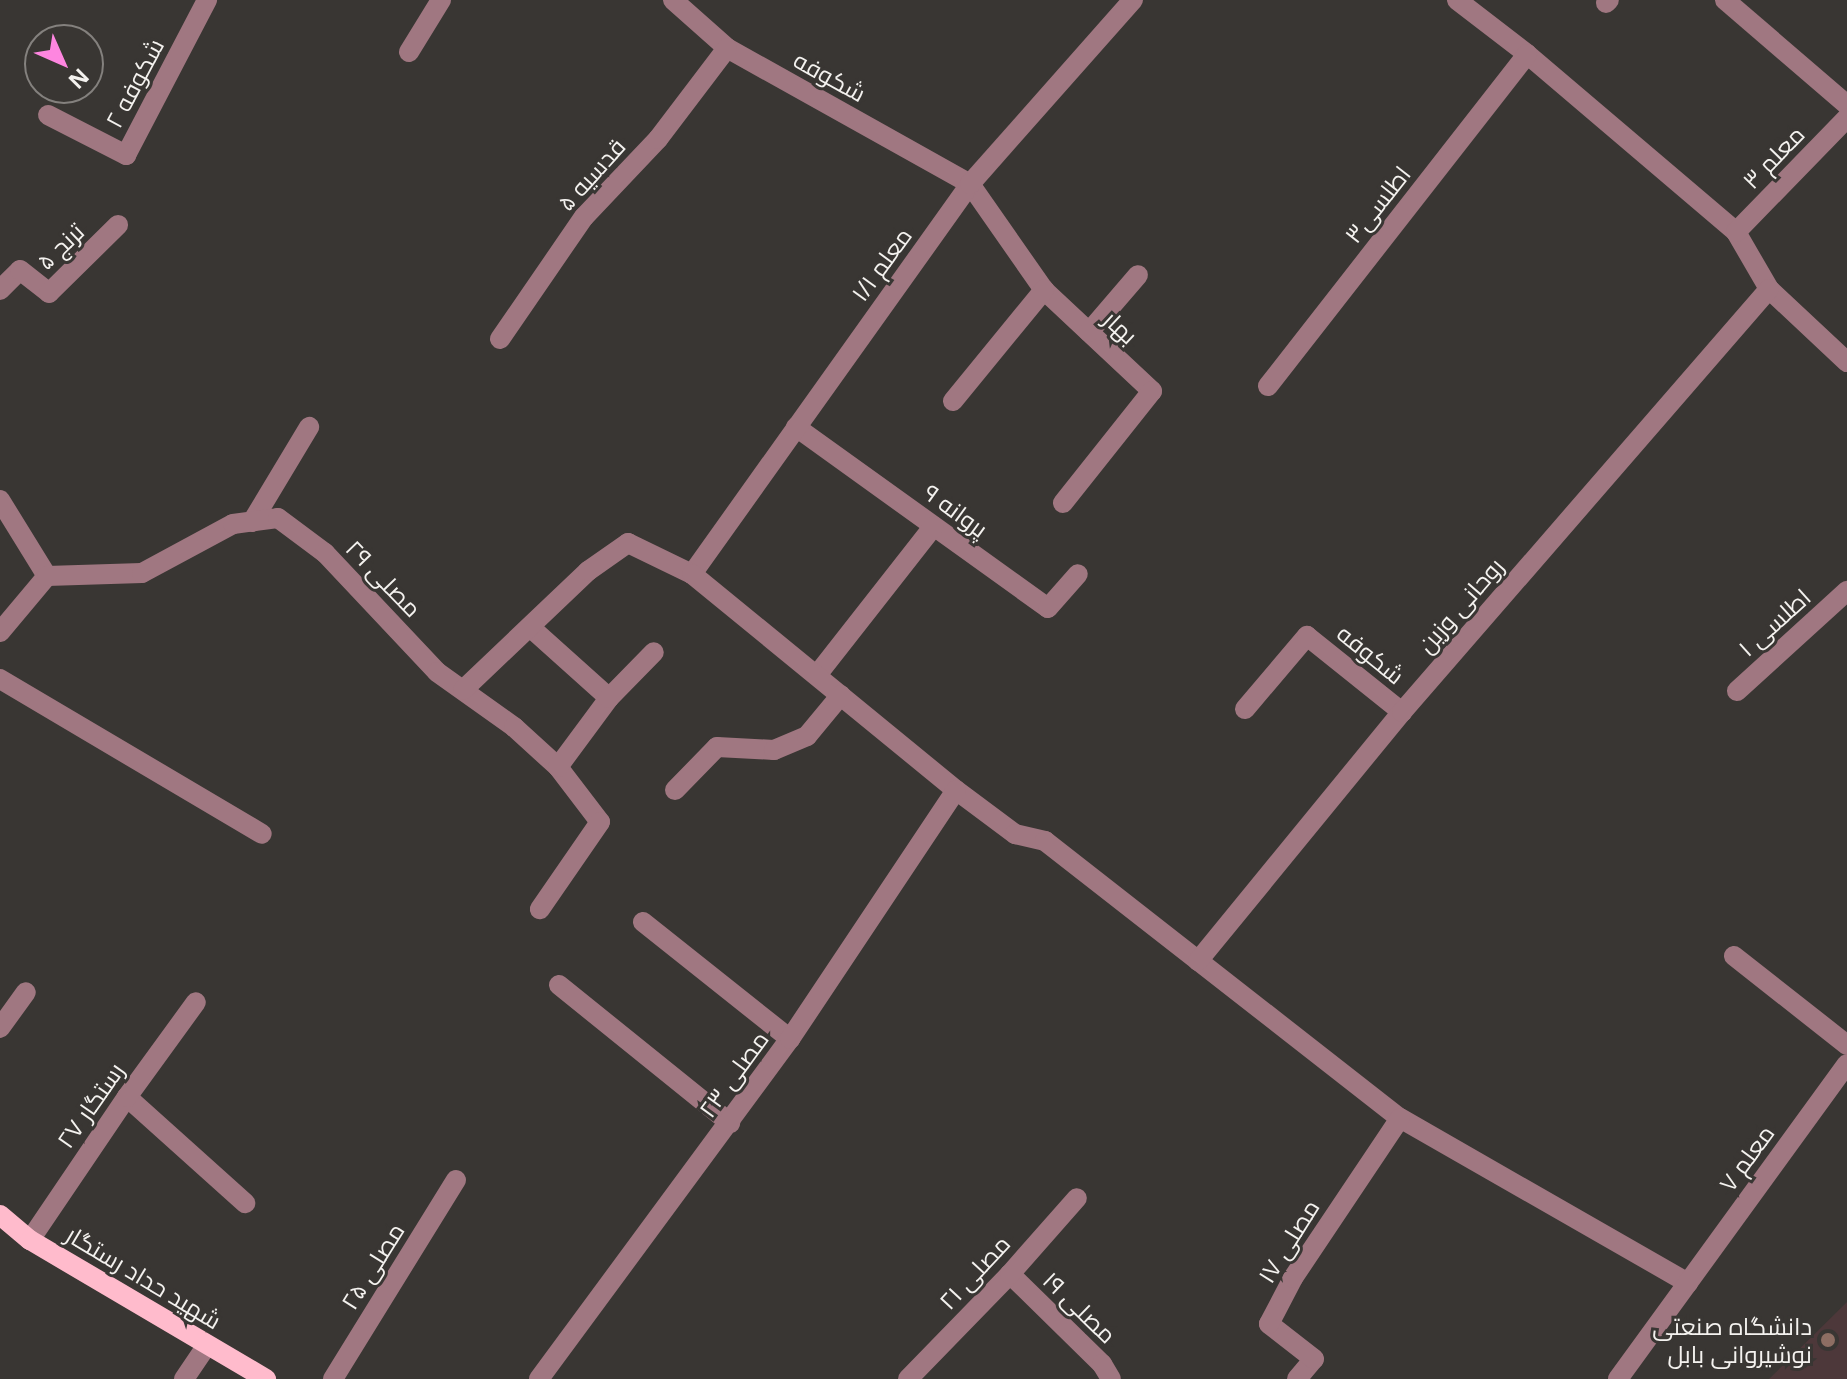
<!DOCTYPE html>
<meta charset="utf-8">
<style>
body{margin:0}
#map{position:relative;width:1847px;height:1379px;overflow:hidden;background:#393633;font-family:"Noto Sans",Cairo,sans-serif}
div>[style]{position:absolute}
.education>*{inset:0;background:#4d383a}
.minor>*{height:20px;margin:-10px;padding:0 10px;transform-origin:10px;border-radius:10px;background:#a07781}
.major>*{height:20px;margin:-10px;padding:0 10px;transform-origin:10px;border-radius:10px;background:#fbc}
.dots>*{width:22px;height:22px;translate:-50% -50%;box-sizing:border-box;border:4px solid #393633;border-radius:50%}
span{translate:-50% -50%;white-space:nowrap;text-align:center;line-height:1.15;-webkit-text-stroke:6px #393633;paint-order:stroke}
.street-label{font-size:24px;color:#f4f2ef}
.poi-label{font-size:24px;color:#f4f2ef}
.right{translate:-100% -50%;text-align:right}
.north{position:absolute;left:24px;top:24px;width:80px;height:80px;box-sizing:border-box;background:#393633;border:2px solid #84817e;border-radius:50%;rotate:135deg;font-size:22px;font-weight:700;line-height:32px;text-align:center;color:#f4f2ef}
.north::after{content:'';display:block;margin:auto;width:28px;height:36px;background:#fe86e0;clip-path:polygon(50% 0,100% 100%,50% 72%,0 100%)}
</style>
<div id="map">
<div class="education">
<i style="clip-path:polygon(1847px 1302px,1847px 1379px,1769px 1379px)"></i>
</div>
<div class="minor">
<i style="left:673px;top:0;width:72px;rotate:41.6deg"></i>
<i style="left:727px;top:48px;width:278px;rotate:29.2deg"></i>
<i style="left:970px;top:184px;width:129px;rotate:55.1deg"></i>
<i style="left:1044px;top:290px;width:148px;rotate:43.1deg"></i>
<i style="left:1152px;top:391px;width:143px;rotate:128.5deg"></i>
<i style="left:1457px;top:0;width:88px;rotate:37.6deg"></i>
<i style="left:1527px;top:54px;width:275px;rotate:40.4deg"></i>
<i style="left:1736px;top:232px;width:66px;rotate:59.9deg"></i>
<i style="left:1769px;top:289px;width:107px;rotate:43.1deg"></i>
<i style="left:1725px;top:0;width:161px;rotate:40.7deg"></i>
<i style="left:1606px;top:3px;width:4px;rotate:-45deg"></i>
<i style="left:409px;top:52px;width:61px;rotate:-58.4deg"></i>
<i style="left:48px;top:115px;width:88px;rotate:27.1deg"></i>
<i style="left:126px;top:155px;width:175px;rotate:-62.4deg"></i>
<i style="left:1736px;top:232px;width:159px;rotate:-45.8deg"></i>
<i style="left:0;top:290px;width:28px;rotate:-45deg"></i>
<i style="left:20px;top:270px;width:37px;rotate:38deg"></i>
<i style="left:49px;top:293px;width:97px;rotate:-44.6deg"></i>
<i style="left:1089px;top:332px;width:75px;rotate:-49.3deg"></i>
<i style="left:500px;top:339px;width:148px;rotate:-55.5deg"></i>
<i style="left:584px;top:217px;width:108px;rotate:-46.5deg"></i>
<i style="left:658px;top:139px;width:114px;rotate:-52.8deg"></i>
<i style="left:1268px;top:386px;width:421px;rotate:-52deg"></i>
<i style="left:953px;top:401px;width:144px;rotate:-50.7deg"></i>
<i style="left:796px;top:427px;width:310px;rotate:35.7deg"></i>
<i style="left:1048px;top:608px;width:45px;rotate:-48.6deg"></i>
<i style="left:0;top:500px;width:89px;rotate:58.3deg"></i>
<i style="left:252px;top:522px;width:111px;rotate:-59deg"></i>
<i style="left:692px;top:574px;width:479px;rotate:-54.5deg"></i>
<i style="left:970px;top:184px;width:246px;rotate:-48.5deg"></i>
<i style="left:530px;top:627px;width:106px;rotate:41.9deg"></i>
<i style="left:0;top:632px;width:73px;rotate:-50deg"></i>
<i style="left:47px;top:576px;width:95px;rotate:-1.8deg"></i>
<i style="left:142px;top:573px;width:103px;rotate:-28.3deg"></i>
<i style="left:233px;top:524px;width:45px;rotate:-7.6deg"></i>
<i style="left:278px;top:518px;width:59px;rotate:36.7deg"></i>
<i style="left:325px;top:553px;width:163px;rotate:46.7deg"></i>
<i style="left:437px;top:672px;width:95px;rotate:35.5deg"></i>
<i style="left:514px;top:727px;width:59px;rotate:42.3deg"></i>
<i style="left:558px;top:767px;width:69px;rotate:52.6deg"></i>
<i style="left:600px;top:822px;width:106px;rotate:124.6deg"></i>
<i style="left:817px;top:675px;width:189px;rotate:-51.9deg"></i>
<i style="left:0;top:679px;width:304px;rotate:30.6deg"></i>
<i style="left:463px;top:690px;width:173px;rotate:-43.6deg"></i>
<i style="left:588px;top:571px;width:49px;rotate:-35deg"></i>
<i style="left:628px;top:543px;width:71px;rotate:25.8deg"></i>
<i style="left:692px;top:574px;width:341px;rotate:39.3deg"></i>
<i style="left:956px;top:790px;width:74px;rotate:36.7deg"></i>
<i style="left:1015px;top:834px;width:31px;rotate:13deg"></i>
<i style="left:1045px;top:841px;width:450px;rotate:38deg"></i>
<i style="left:1400px;top:1118px;width:332px;rotate:29.8deg"></i>
<i style="left:1737px;top:691px;width:149px;rotate:-42.3deg"></i>
<i style="left:1245px;top:709px;width:96px;rotate:-49.7deg"></i>
<i style="left:1307px;top:636px;width:122px;rotate:38.7deg"></i>
<i style="left:558px;top:767px;width:86px;rotate:-53.5deg"></i>
<i style="left:609px;top:698px;width:64px;rotate:-45.6deg"></i>
<i style="left:675px;top:790px;width:60px;rotate:-45.7deg"></i>
<i style="left:717px;top:747px;width:57px;rotate:3deg"></i>
<i style="left:774px;top:750px;width:36px;rotate:-23deg"></i>
<i style="left:807px;top:736px;width:53px;rotate:-50.3deg"></i>
<i style="left:643px;top:922px;width:188px;rotate:38.5deg"></i>
<i style="left:1734px;top:956px;width:144px;rotate:38.2deg"></i>
<i style="left:1198px;top:961px;width:322px;rotate:-50.7deg"></i>
<i style="left:1402px;top:712px;width:560px;rotate:-49.05deg"></i>
<i style="left:559px;top:985px;width:220px;rotate:38.9deg"></i>
<i style="left:0;top:1028px;width:44px;rotate:-54.2deg"></i>
<i style="left:127px;top:1097px;width:159px;rotate:41.9deg"></i>
<i style="left:30px;top:1240px;width:173px;rotate:-55.9deg"></i>
<i style="left:127px;top:1097px;width:117px;rotate:-54deg"></i>
<i style="left:1010px;top:1274px;width:129px;rotate:44.4deg"></i>
<i style="left:1102px;top:1364px;width:17px;rotate:59deg"></i>
<i style="left:184px;top:1379px;width:41px;rotate:-55.9deg"></i>
<i style="left:333px;top:1379px;width:234px;rotate:-58.3deg"></i>
<i style="left:539px;top:1379px;width:423px;rotate:-53.6deg"></i>
<i style="left:790px;top:1039px;width:299px;rotate:-56.3deg"></i>
<i style="left:908px;top:1379px;width:146px;rotate:-45.8deg"></i>
<i style="left:1010px;top:1274px;width:101px;rotate:-48.6deg"></i>
<i style="left:1297px;top:1379px;width:26px;rotate:-50deg"></i>
<i style="left:1314px;top:1359px;width:57px;rotate:-142.1deg"></i>
<i style="left:1269px;top:1324px;width:52px;rotate:-62.4deg"></i>
<i style="left:1293px;top:1278px;width:192px;rotate:-56.2deg"></i>
<i style="left:1618px;top:1379px;width:389px;rotate:-54deg"></i>
</div>
<div class="major">
<i style="left:0;top:1215px;width:39px;rotate:40deg"></i>
<i style="left:30px;top:1240px;width:274px;rotate:30.5deg"></i>
</div>
<div class="dots">
<i style="left:1828px;top:1340px;background:#8d6e63"></i>
</div>
<div class="street-label">
<span style="left:830px;top:76px;rotate:29deg">شکوفه</span>
<span style="left:134px;top:83px;rotate:-62deg">شکوفه ۲</span>
<span style="left:1773px;top:157px;rotate:-46deg">معلم ۳</span>
<span style="left:591px;top:174px;rotate:-48deg">قدسیه ۵</span>
<span style="left:1377px;top:204px;rotate:-52deg">اطلسی۳</span>
<span style="left:60px;top:246px;rotate:-44deg">ترنج ۵</span>
<span style="left:881px;top:264px;rotate:-54deg">معلم ۱/۱</span>
<span style="left:1121px;top:327px;rotate:43deg">بهار</span>
<span style="left:956px;top:510px;rotate:36deg">پروانه ۹</span>
<span style="left:384px;top:578px;rotate:46deg">مصلی ۲۹</span>
<span style="left:1460px;top:605px;rotate:-49deg">روحانی وزین</span>
<span style="left:1774px;top:622px;rotate:-42deg">اطلسی ۱</span>
<span style="left:1371px;top:654px;rotate:39deg">شکوفه</span>
<span style="left:733px;top:1074px;rotate:-54deg">مصلی ۲۳</span>
<span style="left:90px;top:1105px;rotate:-55deg">رستگار ۲۷</span>
<span style="left:1746px;top:1158px;rotate:-54deg">معلم ۷</span>
<span style="left:1288px;top:1241px;rotate:-58deg">مصلی ۱۷</span>
<span style="left:372px;top:1266px;rotate:-58deg">مصلی ۲۵</span>
<span style="left:974px;top:1272px;rotate:-47deg">مصلی ۲۱</span>
<span style="left:144px;top:1277px;rotate:31deg">شهید حداد رستگار</span>
<span style="left:1080px;top:1307px;rotate:44deg">مصلی ۱۹</span>
</div>
<div class="poi-label">
<span class="right" style="left:1812px;top:1340px">دانشگاه صنعتی<br>نوشیروانی بابل</span>
</div>
<div class="north">N</div>
</div>
